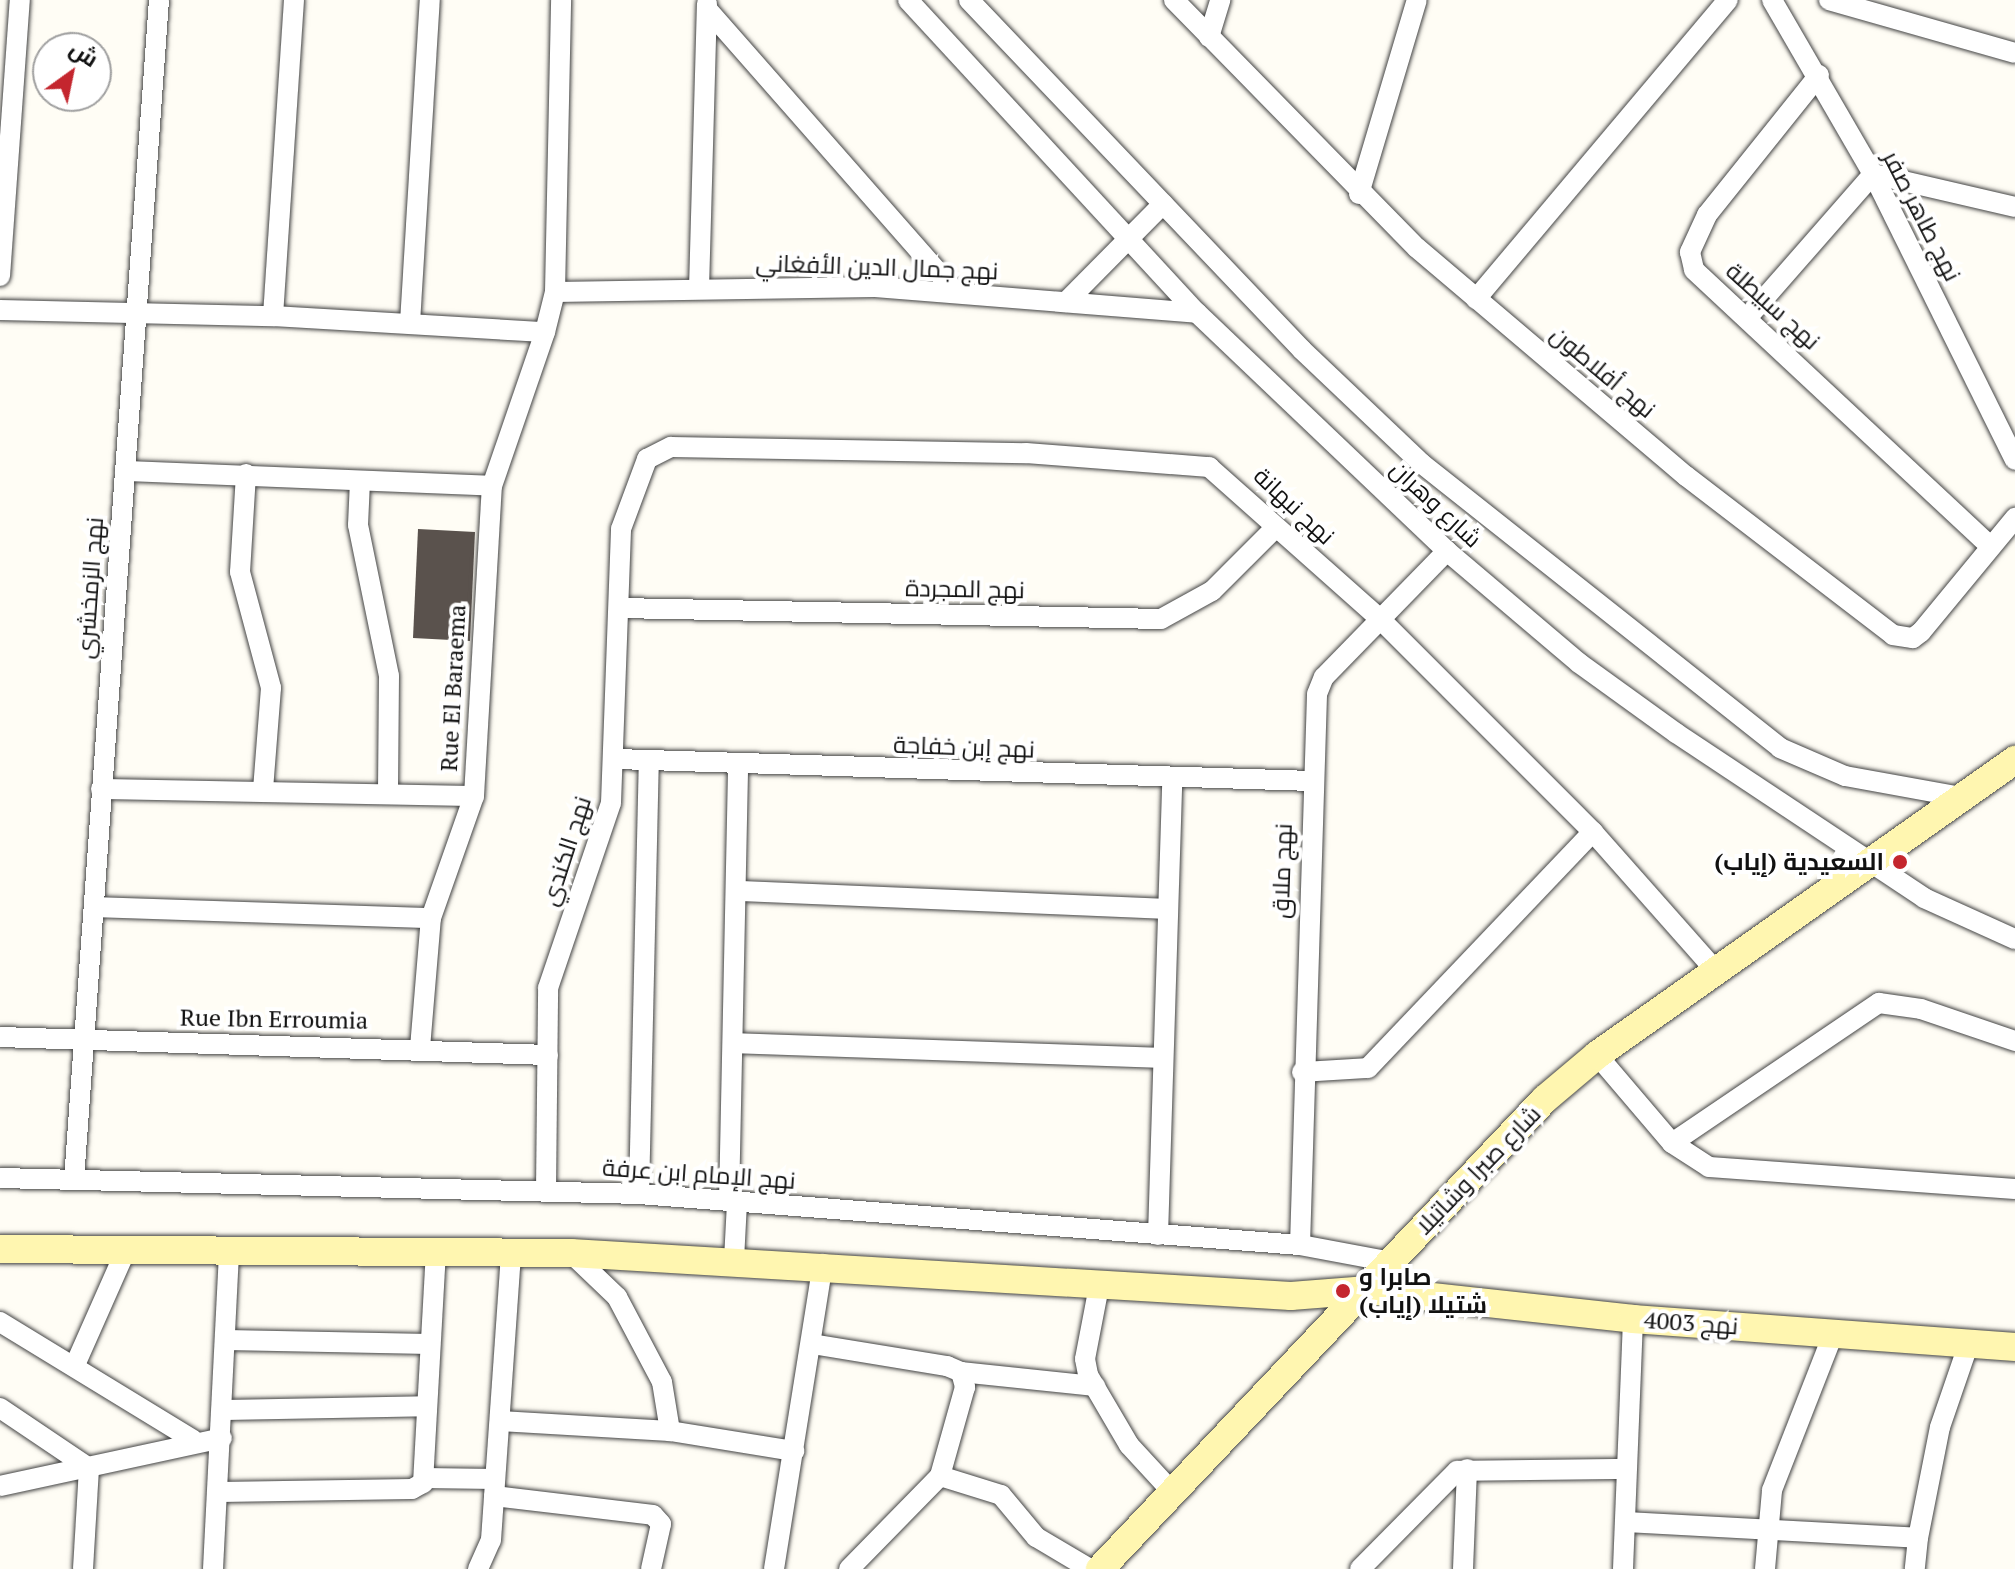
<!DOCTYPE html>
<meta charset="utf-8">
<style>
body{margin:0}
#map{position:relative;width:2015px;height:1569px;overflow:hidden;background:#fffdf5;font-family:"PT Serif",Cairo,serif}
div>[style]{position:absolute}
.building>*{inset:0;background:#5a524d}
.roads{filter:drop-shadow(0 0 2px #444) drop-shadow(0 0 2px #444)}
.street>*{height:20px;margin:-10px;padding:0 10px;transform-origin:10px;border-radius:10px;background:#fff}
.secondary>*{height:28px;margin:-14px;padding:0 14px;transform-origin:14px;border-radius:14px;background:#fff6b0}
.dots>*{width:22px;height:22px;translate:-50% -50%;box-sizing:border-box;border:4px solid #fff;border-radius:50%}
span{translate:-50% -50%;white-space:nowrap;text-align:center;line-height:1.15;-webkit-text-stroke:8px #fff;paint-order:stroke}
.street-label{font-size:24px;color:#111}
.poi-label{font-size:24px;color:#111;font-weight:700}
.right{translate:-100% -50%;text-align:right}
.left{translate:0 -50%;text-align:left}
.north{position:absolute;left:32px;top:32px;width:80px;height:80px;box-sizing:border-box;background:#fff;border:2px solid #a0a0a0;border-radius:50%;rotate:33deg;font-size:22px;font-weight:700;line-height:32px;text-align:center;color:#111}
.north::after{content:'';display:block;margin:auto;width:28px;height:36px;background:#c4262e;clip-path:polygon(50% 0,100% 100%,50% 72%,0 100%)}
</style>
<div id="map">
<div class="building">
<i style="clip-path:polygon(418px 529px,475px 532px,470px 641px,413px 638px)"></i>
</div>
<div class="roads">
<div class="street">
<i style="left:908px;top:0;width:426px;rotate:47.3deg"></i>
<i style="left:1197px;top:313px;width:345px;rotate:43.6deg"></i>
<i style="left:1447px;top:551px;width:173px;rotate:40.3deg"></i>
<i style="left:1579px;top:663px;width:120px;rotate:35.8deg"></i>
<i style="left:1676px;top:733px;width:298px;rotate:33.6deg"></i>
<i style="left:1924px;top:898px;width:100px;rotate:24.3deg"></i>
<i style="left:969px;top:0;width:483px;rotate:46.4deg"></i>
<i style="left:1302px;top:350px;width:164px;rotate:43.5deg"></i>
<i style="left:1421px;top:463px;width:458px;rotate:38.4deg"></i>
<i style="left:1780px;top:748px;width:71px;rotate:23.3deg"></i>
<i style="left:1845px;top:776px;width:117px;rotate:10.3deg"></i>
<i style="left:1174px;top:0;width:347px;rotate:45.6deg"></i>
<i style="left:1417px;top:248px;width:353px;rotate:40.3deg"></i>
<i style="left:1686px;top:476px;width:261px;rotate:37.5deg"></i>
<i style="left:1893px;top:635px;width:20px;rotate:9deg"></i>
<i style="left:1913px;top:638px;width:10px;rotate:-37deg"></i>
<i style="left:1921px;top:632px;width:148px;rotate:-50.5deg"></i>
<i style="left:1772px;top:0;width:201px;rotate:59.9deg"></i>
<i style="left:1873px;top:174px;width:319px;rotate:63.6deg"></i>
<i style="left:1829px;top:0;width:193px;rotate:15.9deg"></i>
<i style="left:707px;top:9px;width:376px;rotate:48.7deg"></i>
<i style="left:1209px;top:37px;width:39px;rotate:-73deg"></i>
<i style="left:1819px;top:75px;width:179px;rotate:128.7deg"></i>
<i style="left:1707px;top:215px;width:41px;rotate:114.7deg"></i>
<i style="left:1690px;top:252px;width:18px;rotate:77deg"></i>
<i style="left:1694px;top:270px;width:403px;rotate:43deg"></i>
<i style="left:1359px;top:194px;width:202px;rotate:-73.4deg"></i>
<i style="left:0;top:276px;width:277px;rotate:-85.9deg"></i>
<i style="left:699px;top:289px;width:285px;rotate:-88.4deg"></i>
<i style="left:555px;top:292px;width:320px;rotate:-0.9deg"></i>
<i style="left:875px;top:287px;width:323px;rotate:4.6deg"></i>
<i style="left:1476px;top:299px;width:391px;rotate:-49.9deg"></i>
<i style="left:1066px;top:302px;width:138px;rotate:-45.3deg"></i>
<i style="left:0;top:310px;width:273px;rotate:1.3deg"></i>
<i style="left:273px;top:316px;width:272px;rotate:3.4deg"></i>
<i style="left:545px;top:332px;width:41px;rotate:-76deg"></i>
<i style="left:555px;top:292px;width:292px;rotate:-88.8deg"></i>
<i style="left:273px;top:316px;width:317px;rotate:-86.2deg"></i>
<i style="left:1748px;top:317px;width:190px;rotate:-48.8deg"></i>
<i style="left:1873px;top:174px;width:146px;rotate:13.1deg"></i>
<i style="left:410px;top:323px;width:324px;rotate:-86.5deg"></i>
<i style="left:125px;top:471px;width:367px;rotate:2.3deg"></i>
<i style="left:246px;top:474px;width:98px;rotate:93.5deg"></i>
<i style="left:240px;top:572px;width:120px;rotate:75deg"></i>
<i style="left:271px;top:688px;width:102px;rotate:94.5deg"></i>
<i style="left:360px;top:481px;width:44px;rotate:92.6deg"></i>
<i style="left:358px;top:525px;width:154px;rotate:78.4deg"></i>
<i style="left:389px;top:676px;width:117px;rotate:90.5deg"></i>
<i style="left:619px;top:608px;width:542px;rotate:1.16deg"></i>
<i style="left:1161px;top:619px;width:58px;rotate:-28.8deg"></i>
<i style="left:1212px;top:591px;width:89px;rotate:-45deg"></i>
<i style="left:616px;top:759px;width:695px;rotate:1.81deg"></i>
<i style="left:101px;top:789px;width:373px;rotate:1.1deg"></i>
<i style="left:739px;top:891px;width:426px;rotate:2.4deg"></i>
<i style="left:95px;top:907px;width:336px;rotate:1.9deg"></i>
<i style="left:0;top:1037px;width:548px;rotate:1.88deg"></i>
<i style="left:733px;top:1043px;width:429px;rotate:2deg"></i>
<i style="left:420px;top:1048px;width:130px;rotate:-85.2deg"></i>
<i style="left:431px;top:918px;width:129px;rotate:-70.6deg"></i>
<i style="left:474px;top:796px;width:311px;rotate:-86.7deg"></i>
<i style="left:492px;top:486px;width:163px;rotate:-71deg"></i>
<i style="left:1597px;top:1055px;width:116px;rotate:49.6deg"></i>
<i style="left:1672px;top:1143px;width:44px;rotate:33deg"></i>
<i style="left:1709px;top:1167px;width:307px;rotate:4.1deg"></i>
<i style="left:1302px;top:1072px;width:66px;rotate:-3.5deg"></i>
<i style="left:1368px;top:1068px;width:326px;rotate:-46.4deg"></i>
<i style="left:1672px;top:1143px;width:250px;rotate:-34.1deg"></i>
<i style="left:1879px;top:1003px;width:42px;rotate:8.1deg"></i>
<i style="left:1921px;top:1009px;width:99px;rotate:18.8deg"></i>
<i style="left:0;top:1178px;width:639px;rotate:1.43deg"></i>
<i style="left:639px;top:1194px;width:663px;rotate:4.41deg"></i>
<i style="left:1300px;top:1245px;width:93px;rotate:10.6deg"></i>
<i style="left:74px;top:1180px;width:1183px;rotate:-85.88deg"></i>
<i style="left:546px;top:1191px;width:203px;rotate:-89.4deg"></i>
<i style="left:548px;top:988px;width:195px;rotate:-71.2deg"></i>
<i style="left:611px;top:803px;width:274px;rotate:-87.9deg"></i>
<i style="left:621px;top:529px;width:75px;rotate:-69.6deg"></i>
<i style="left:647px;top:459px;width:27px;rotate:-27deg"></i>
<i style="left:671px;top:447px;width:355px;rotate:1deg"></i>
<i style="left:1026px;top:453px;width:184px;rotate:4.4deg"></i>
<i style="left:1209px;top:467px;width:229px;rotate:41.6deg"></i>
<i style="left:1380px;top:619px;width:301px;rotate:45deg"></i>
<i style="left:1593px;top:832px;width:187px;rotate:48.5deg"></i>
<i style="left:639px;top:1194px;width:433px;rotate:-88.7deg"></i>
<i style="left:729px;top:1201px;width:434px;rotate:-88.8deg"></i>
<i style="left:1158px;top:1235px;width:457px;rotate:-88.2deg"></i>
<i style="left:1300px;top:1245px;width:551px;rotate:-88.23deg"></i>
<i style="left:1317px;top:694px;width:18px;rotate:-68deg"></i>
<i style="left:1324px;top:677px;width:176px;rotate:-45.7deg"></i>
<i style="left:571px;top:1253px;width:64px;rotate:43.7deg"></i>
<i style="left:617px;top:1297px;width:96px;rotate:62.1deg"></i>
<i style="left:662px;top:1382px;width:50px;rotate:80.7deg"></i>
<i style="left:670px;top:1431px;width:126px;rotate:9.2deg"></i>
<i style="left:734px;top:1260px;width:58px;rotate:-87deg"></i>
<i style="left:1100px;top:1281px;width:79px;rotate:100.9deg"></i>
<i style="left:1085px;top:1359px;width:16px;rotate:79deg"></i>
<i style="left:1088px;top:1375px;width:81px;rotate:59.6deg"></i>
<i style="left:1129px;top:1445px;width:67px;rotate:47.4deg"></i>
<i style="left:0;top:1322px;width:226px;rotate:31.4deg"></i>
<i style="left:226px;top:1340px;width:204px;rotate:1.1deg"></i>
<i style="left:812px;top:1344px;width:137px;rotate:9.3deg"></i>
<i style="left:947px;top:1366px;width:15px;rotate:23deg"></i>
<i style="left:961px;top:1372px;width:16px;rotate:75deg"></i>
<i style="left:965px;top:1387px;width:92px;rotate:105.7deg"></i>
<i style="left:940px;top:1476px;width:130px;rotate:134.4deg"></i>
<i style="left:75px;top:1365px;width:126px;rotate:-66.1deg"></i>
<i style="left:961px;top:1372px;width:135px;rotate:6deg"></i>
<i style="left:0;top:1408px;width:107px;rotate:34deg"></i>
<i style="left:89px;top:1468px;width:101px;rotate:93.4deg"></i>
<i style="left:225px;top:1410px;width:201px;rotate:-1.1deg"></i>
<i style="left:500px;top:1421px;width:170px;rotate:3.4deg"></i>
<i style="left:940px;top:1476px;width:64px;rotate:17.3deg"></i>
<i style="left:1001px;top:1495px;width:55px;rotate:50.2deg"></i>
<i style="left:1036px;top:1537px;width:63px;rotate:30.7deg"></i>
<i style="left:424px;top:1478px;width:71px;rotate:0.8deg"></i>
<i style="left:0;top:1486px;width:227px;rotate:-12.2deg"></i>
<i style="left:220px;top:1492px;width:192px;rotate:-0.9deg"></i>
<i style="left:412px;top:1489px;width:13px;rotate:-29deg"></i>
<i style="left:423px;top:1483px;width:231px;rotate:-86.8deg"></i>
<i style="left:494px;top:1496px;width:160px;rotate:6.8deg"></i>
<i style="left:653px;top:1515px;width:12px;rotate:48deg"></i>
<i style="left:661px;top:1524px;width:46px;rotate:102.5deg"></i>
<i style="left:1626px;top:1522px;width:292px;rotate:3.1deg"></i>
<i style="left:1918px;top:1538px;width:31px;rotate:96deg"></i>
<i style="left:1918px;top:1538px;width:113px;rotate:-78.8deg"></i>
<i style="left:1940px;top:1427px;width:89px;rotate:-71deg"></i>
<i style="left:213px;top:1569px;width:319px;rotate:-87.1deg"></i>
<i style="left:478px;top:1569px;width:32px;rotate:-66deg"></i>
<i style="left:491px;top:1540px;width:289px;rotate:-86deg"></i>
<i style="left:774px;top:1569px;width:309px;rotate:-80.9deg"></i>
<i style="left:1360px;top:1569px;width:138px;rotate:-45.3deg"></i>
<i style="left:1457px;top:1471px;width:168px;rotate:-0.7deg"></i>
<i style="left:1463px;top:1569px;width:100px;rotate:-87.7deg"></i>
<i style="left:1623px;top:1569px;width:250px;rotate:-87.7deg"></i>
<i style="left:1765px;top:1569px;width:79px;rotate:-84.9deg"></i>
<i style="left:1772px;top:1490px;width:170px;rotate:-68.6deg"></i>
</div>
<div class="secondary">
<i style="left:0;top:1249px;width:571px;rotate:0.4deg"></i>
<i style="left:571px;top:1253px;width:721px;rotate:3.42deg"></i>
<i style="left:1291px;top:1296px;width:77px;rotate:-4.5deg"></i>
<i style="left:1368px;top:1290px;width:267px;rotate:6.2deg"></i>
<i style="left:1633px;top:1319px;width:383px;rotate:4.2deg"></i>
<i style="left:1100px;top:1569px;width:647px;rotate:-46.57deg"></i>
<i style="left:1545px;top:1099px;width:68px;rotate:-40.2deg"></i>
<i style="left:1597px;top:1055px;width:512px;rotate:-35.21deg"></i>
</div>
</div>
<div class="dots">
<i style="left:1900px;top:862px;background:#c4262e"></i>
<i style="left:1343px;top:1291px;background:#c4262e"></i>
</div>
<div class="street-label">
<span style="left:1922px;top:216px;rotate:63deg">نهج طاهر صفر</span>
<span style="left:877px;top:267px;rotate:2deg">نهج جمال الدين الأفغاني</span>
<span style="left:1773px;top:306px;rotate:42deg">نهج سبيطلة</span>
<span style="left:1603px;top:372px;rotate:40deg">نهج أفلاطون</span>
<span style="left:1436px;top:504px;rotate:43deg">شارع وهران</span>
<span style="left:1294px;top:506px;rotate:43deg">نهج نبهانة</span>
<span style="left:90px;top:588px;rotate:-86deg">نهج الزمخشري</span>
<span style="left:965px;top:589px;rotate:1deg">نهج المجردة</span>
<span style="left:453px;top:688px;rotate:-87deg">Rue El Baraema</span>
<span style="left:964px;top:747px;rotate:2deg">نهج إبن خفاجة</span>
<span style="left:566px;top:851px;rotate:-72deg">نهج الكندي</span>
<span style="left:1282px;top:871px;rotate:-88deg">نهج ملاق</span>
<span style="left:274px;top:1019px;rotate:1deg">Rue Ibn Erroumia</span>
<span style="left:1478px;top:1170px;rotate:-46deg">شارع صبرا وشاتيلا</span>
<span style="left:699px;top:1174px;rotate:4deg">نهج الإمام ابن عرفة</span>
<span style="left:1691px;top:1323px;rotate:4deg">نهج 4003</span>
</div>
<div class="poi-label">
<span class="right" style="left:1884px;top:862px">السعيدية (إياب)</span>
<span class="left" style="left:1359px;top:1291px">صابرا و<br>شتيلا (إياب)</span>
</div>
<div class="north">ش</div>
</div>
